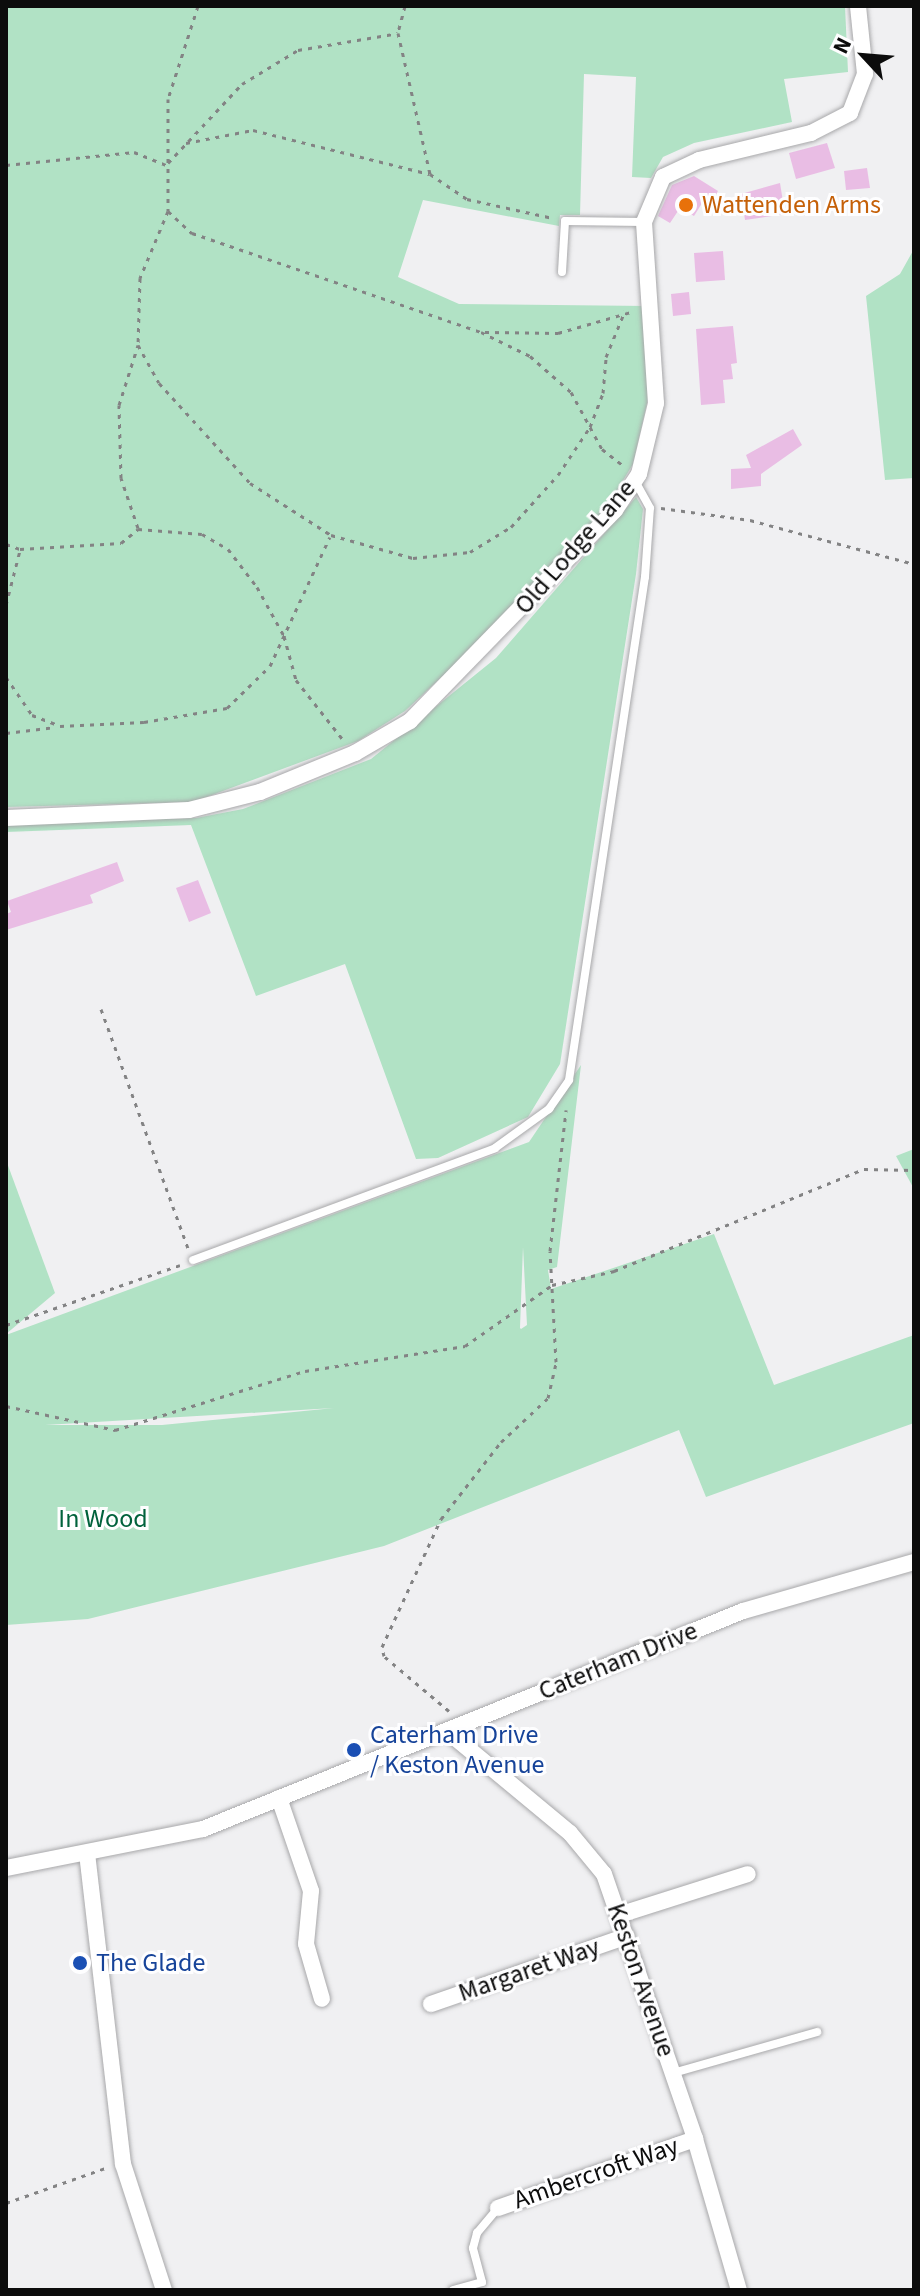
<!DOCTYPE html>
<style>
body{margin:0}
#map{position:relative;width:920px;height:2296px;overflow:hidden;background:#f0f0f2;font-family:"Source Sans 3",sans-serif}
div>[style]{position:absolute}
.green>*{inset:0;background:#b1e2c5}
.building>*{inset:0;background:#e9bde4}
.path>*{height:3px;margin-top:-1.5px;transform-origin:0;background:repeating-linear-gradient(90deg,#838384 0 4px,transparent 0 10px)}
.roads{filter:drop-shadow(0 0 2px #a8a8aa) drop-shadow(0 0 2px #a8a8aa)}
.lane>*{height:8px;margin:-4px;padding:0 4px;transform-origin:4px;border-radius:4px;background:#fff}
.street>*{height:16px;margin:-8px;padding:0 8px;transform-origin:8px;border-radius:8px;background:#fff}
.dots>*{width:22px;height:22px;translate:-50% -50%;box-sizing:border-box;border:4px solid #fefeff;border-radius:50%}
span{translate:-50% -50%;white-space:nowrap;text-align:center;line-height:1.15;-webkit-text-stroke:6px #fefeff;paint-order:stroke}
.food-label{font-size:26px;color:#c56008}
.left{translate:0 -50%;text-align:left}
.street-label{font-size:26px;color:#0c0c0c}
.park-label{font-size:26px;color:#00623c}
.transit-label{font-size:26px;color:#164399}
.frame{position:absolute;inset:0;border:8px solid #0c0c0c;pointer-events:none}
.north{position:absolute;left:824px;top:16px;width:80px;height:80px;-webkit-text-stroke:6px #fefeff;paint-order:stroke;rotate:296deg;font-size:22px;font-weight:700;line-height:32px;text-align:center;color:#0c0c0c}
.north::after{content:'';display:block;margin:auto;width:28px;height:36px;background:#0c0c0c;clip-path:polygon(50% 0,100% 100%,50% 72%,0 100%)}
</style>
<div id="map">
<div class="green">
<i style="clip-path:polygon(6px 6px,845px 6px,848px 72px,784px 79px,792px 122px,694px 143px,663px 157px,651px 178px,632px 177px,636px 77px,584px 74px,580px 215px,560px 215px,559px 226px,423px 200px,398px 277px,459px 304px,647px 306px,648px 399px,633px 464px,607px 507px,521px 603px,405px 711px,358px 741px,193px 802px,6px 807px)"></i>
<i style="clip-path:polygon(914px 249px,914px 478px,885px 480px,866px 296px,900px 274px)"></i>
<i style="clip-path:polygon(636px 497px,643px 509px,636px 574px,560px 1064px,528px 1117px,438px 1158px,416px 1159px,345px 964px,256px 996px,191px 825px,6px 832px,6px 824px,196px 818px,243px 809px,371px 759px,496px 658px)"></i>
<i style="clip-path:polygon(evenodd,581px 1065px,557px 1267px,548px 1270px,551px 1289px,714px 1234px,774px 1385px,914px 1335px,914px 1423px,706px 1497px,679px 1430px,384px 1546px,88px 1619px,6px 1625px,6px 1335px,529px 1142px,581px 1065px,523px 1247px,527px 1325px,521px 1329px,520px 1328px,523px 1247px,581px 1065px,334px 1408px,162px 1425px,45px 1425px,334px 1408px)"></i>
<i style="clip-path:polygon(914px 1149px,914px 1189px,896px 1156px)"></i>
<i style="clip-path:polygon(6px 1160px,55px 1293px,6px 1334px)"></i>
</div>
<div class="building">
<i style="clip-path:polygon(827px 143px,835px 168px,796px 179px,789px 153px)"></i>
<i style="clip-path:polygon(867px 168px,870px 188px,846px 190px,844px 171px)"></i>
<i style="clip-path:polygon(694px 176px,718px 191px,710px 205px,704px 200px,694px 216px,680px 208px,670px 223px,658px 216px,672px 185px)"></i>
<i style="clip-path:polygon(780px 183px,785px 214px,745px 220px,741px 194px)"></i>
<i style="clip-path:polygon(723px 251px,725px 280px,696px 282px,694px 253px)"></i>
<i style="clip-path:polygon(689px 292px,691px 314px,673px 316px,671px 294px)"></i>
<i style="clip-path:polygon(733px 326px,737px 363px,731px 364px,733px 379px,723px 380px,725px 403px,701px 405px,696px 329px)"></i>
<i style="clip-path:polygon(793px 429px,802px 445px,761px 474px,761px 486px,731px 489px,731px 469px,751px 468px,746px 455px)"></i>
<i style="clip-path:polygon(117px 862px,124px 881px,90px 895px,93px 903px,6px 930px,6px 914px,11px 912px,7px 901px)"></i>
<i style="clip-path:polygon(198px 880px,211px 913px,189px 922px,176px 888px)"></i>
</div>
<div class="path">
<i style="left:198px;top:6px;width:98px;rotate:107.9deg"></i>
<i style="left:168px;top:99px;width:112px;rotate:90deg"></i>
<i style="left:168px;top:211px;width:33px;rotate:43deg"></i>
<i style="left:192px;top:233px;width:305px;rotate:18.9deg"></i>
<i style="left:481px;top:332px;width:55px;rotate:26.1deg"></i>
<i style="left:530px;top:356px;width:55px;rotate:41.3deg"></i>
<i style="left:571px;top:392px;width:65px;rotate:61.5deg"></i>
<i style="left:602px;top:449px;width:29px;rotate:38deg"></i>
<i style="left:405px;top:6px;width:28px;rotate:105deg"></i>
<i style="left:398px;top:33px;width:145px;rotate:77.2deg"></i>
<i style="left:186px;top:143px;width:68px;rotate:-11deg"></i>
<i style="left:253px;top:130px;width:182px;rotate:14deg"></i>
<i style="left:430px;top:174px;width:45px;rotate:34deg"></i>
<i style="left:467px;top:199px;width:88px;rotate:12.5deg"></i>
<i style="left:168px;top:163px;width:108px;rotate:-46.9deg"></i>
<i style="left:242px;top:84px;width:66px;rotate:-31.3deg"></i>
<i style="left:298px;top:50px;width:101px;rotate:-9.6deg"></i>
<i style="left:6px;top:165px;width:129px;rotate:-5.8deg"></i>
<i style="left:134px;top:152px;width:35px;rotate:22deg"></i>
<i style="left:168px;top:211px;width:73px;rotate:112.7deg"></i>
<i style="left:140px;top:278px;width:67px;rotate:91.7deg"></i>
<i style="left:138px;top:345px;width:43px;rotate:61.1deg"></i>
<i style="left:159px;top:383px;width:135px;rotate:47.7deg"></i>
<i style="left:250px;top:483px;width:96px;rotate:32.7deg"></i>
<i style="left:331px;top:535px;width:85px;rotate:15.7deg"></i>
<i style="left:413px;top:558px;width:57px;rotate:-6deg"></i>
<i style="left:470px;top:552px;width:48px;rotate:-31.4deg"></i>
<i style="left:511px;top:527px;width:70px;rotate:-47.9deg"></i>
<i style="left:558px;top:475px;width:58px;rotate:-56.3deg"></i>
<i style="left:590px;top:427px;width:36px;rotate:-69deg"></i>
<i style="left:603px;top:393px;width:36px;rotate:-85deg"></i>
<i style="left:606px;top:357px;width:50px;rotate:-67.6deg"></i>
<i style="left:485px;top:332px;width:73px;rotate:0.8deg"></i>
<i style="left:558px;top:333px;width:79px;rotate:-16.1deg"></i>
<i style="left:661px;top:508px;width:90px;rotate:7.7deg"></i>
<i style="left:750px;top:520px;width:170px;rotate:15deg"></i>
<i style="left:138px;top:528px;width:53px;rotate:-108.8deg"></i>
<i style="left:121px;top:478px;width:73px;rotate:-91.6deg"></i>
<i style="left:119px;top:405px;width:63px;rotate:-72.4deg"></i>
<i style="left:6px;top:544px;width:15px;rotate:20deg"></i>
<i style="left:20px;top:549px;width:101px;rotate:-3.4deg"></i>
<i style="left:121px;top:543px;width:22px;rotate:-39deg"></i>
<i style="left:138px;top:529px;width:64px;rotate:4.5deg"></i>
<i style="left:202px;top:534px;width:30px;rotate:30deg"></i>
<i style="left:228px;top:549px;width:48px;rotate:52.7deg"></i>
<i style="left:257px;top:587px;width:56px;rotate:61.1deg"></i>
<i style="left:284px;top:636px;width:46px;rotate:74.7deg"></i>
<i style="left:296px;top:680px;width:78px;rotate:51.8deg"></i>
<i style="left:6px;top:605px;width:57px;rotate:-75.7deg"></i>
<i style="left:6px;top:677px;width:46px;rotate:55.6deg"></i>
<i style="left:32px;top:715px;width:30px;rotate:21deg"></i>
<i style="left:60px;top:726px;width:84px;rotate:-2.7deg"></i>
<i style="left:144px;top:722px;width:84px;rotate:-9.6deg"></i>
<i style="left:227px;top:708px;width:60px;rotate:-44.3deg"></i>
<i style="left:270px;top:666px;width:142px;rotate:-65.1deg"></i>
<i style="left:6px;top:733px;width:50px;rotate:-6.8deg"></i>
<i style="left:101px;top:1009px;width:254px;rotate:70deg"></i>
<i style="left:6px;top:1325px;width:184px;rotate:-19deg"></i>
<i style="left:6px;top:1406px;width:112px;rotate:12.4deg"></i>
<i style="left:115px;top:1430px;width:199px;rotate:-17.3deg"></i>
<i style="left:305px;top:1371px;width:162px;rotate:-8.9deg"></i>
<i style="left:465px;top:1346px;width:106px;rotate:-35deg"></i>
<i style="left:552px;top:1285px;width:64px;rotate:-12.7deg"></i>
<i style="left:614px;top:1271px;width:270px;rotate:-22.2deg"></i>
<i style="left:864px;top:1169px;width:50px;rotate:1.1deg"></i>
<i style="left:449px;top:1711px;width:85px;rotate:-139.8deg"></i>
<i style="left:384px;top:1656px;width:9px;rotate:-103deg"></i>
<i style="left:382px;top:1647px;width:141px;rotate:-65.3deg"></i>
<i style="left:441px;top:1519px;width:98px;rotate:-52.1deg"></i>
<i style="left:501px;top:1442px;width:64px;rotate:-43.1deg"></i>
<i style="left:548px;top:1398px;width:37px;rotate:-77deg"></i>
<i style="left:556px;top:1362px;width:111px;rotate:-93.1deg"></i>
<i style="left:550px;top:1251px;width:142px;rotate:-83.5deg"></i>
<i style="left:6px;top:2203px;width:108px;rotate:-19.4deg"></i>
</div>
<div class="roads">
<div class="lane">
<i style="left:562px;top:272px;width:51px;rotate:-86.6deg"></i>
<i style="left:565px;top:221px;width:79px;rotate:0.7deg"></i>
<i style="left:193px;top:1260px;width:322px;rotate:-20.3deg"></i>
<i style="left:495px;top:1148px;width:67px;rotate:-35.8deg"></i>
<i style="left:549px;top:1109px;width:35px;rotate:-55deg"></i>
<i style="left:569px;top:1080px;width:509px;rotate:-81.41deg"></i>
<i style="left:645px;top:577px;width:69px;rotate:-85.9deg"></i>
<i style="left:650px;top:508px;width:31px;rotate:-119deg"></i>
<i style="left:673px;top:2073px;width:150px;rotate:-15.9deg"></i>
<i style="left:453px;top:2290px;width:30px;rotate:-15deg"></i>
<i style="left:482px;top:2282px;width:35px;rotate:-105deg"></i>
<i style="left:473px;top:2248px;width:16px;rotate:-75deg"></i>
<i style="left:477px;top:2233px;width:33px;rotate:-50deg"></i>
</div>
<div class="street">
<i style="left:6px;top:818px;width:183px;rotate:-2.5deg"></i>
<i style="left:189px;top:810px;width:73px;rotate:-14.2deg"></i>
<i style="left:260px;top:792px;width:103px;rotate:-22.3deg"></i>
<i style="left:355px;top:753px;width:64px;rotate:-30.2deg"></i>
<i style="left:410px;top:721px;width:294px;rotate:-45.8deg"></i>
<i style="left:615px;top:510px;width:43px;rotate:-56.3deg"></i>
<i style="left:639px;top:474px;width:73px;rotate:-76.5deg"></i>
<i style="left:656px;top:403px;width:181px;rotate:-93.8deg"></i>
<i style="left:644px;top:222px;width:49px;rotate:-67.1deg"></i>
<i style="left:663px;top:177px;width:40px;rotate:-25deg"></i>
<i style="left:699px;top:160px;width:115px;rotate:-13.6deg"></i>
<i style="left:811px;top:133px;width:44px;rotate:-27.1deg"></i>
<i style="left:850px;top:113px;width:42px;rotate:-69deg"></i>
<i style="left:865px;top:74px;width:68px;rotate:-95.9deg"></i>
<i style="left:447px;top:1731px;width:160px;rotate:39.7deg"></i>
<i style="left:570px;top:1833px;width:53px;rotate:50.3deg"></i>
<i style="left:604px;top:1874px;width:280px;rotate:71deg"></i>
<i style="left:695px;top:2139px;width:157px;rotate:73.8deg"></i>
<i style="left:279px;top:1798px;width:98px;rotate:71deg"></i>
<i style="left:311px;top:1891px;width:53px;rotate:95.4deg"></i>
<i style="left:306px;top:1944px;width:57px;rotate:73.8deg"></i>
<i style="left:87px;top:1853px;width:313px;rotate:83.4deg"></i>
<i style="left:123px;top:2164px;width:133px;rotate:72deg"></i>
<i style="left:6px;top:1868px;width:201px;rotate:-11.2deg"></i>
<i style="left:203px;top:1829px;width:582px;rotate:-21.98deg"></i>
<i style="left:743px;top:1611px;width:178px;rotate:-16deg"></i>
<i style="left:619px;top:1915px;width:135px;rotate:-17.6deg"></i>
<i style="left:431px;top:2004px;width:207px;rotate:-19.1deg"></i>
<i style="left:498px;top:2208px;width:209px;rotate:-19.3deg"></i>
</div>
</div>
<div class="dots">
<i style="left:686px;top:205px;background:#e8710a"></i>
<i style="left:354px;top:1750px;background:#1a4fb4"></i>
<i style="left:80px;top:1963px;background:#1a4fb4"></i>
</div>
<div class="food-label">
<span class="left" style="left:702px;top:205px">Wattenden Arms</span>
</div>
<div class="street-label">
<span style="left:575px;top:547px;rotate:-49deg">Old Lodge Lane</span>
<span style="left:618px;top:1661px;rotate:-22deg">Caterham Drive</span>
<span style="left:529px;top:1970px;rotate:-19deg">Margaret Way</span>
<span style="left:641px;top:1980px;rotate:71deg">Keston Avenue</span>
<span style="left:596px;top:2173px;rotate:-19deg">Ambercroft Way</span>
</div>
<div class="park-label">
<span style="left:103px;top:1519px">In Wood</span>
</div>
<div class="transit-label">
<span class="left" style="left:370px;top:1750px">Caterham Drive<br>/ Keston Avenue</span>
<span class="left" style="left:96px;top:1963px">The Glade</span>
</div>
<div class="frame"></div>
<div class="north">N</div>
</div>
